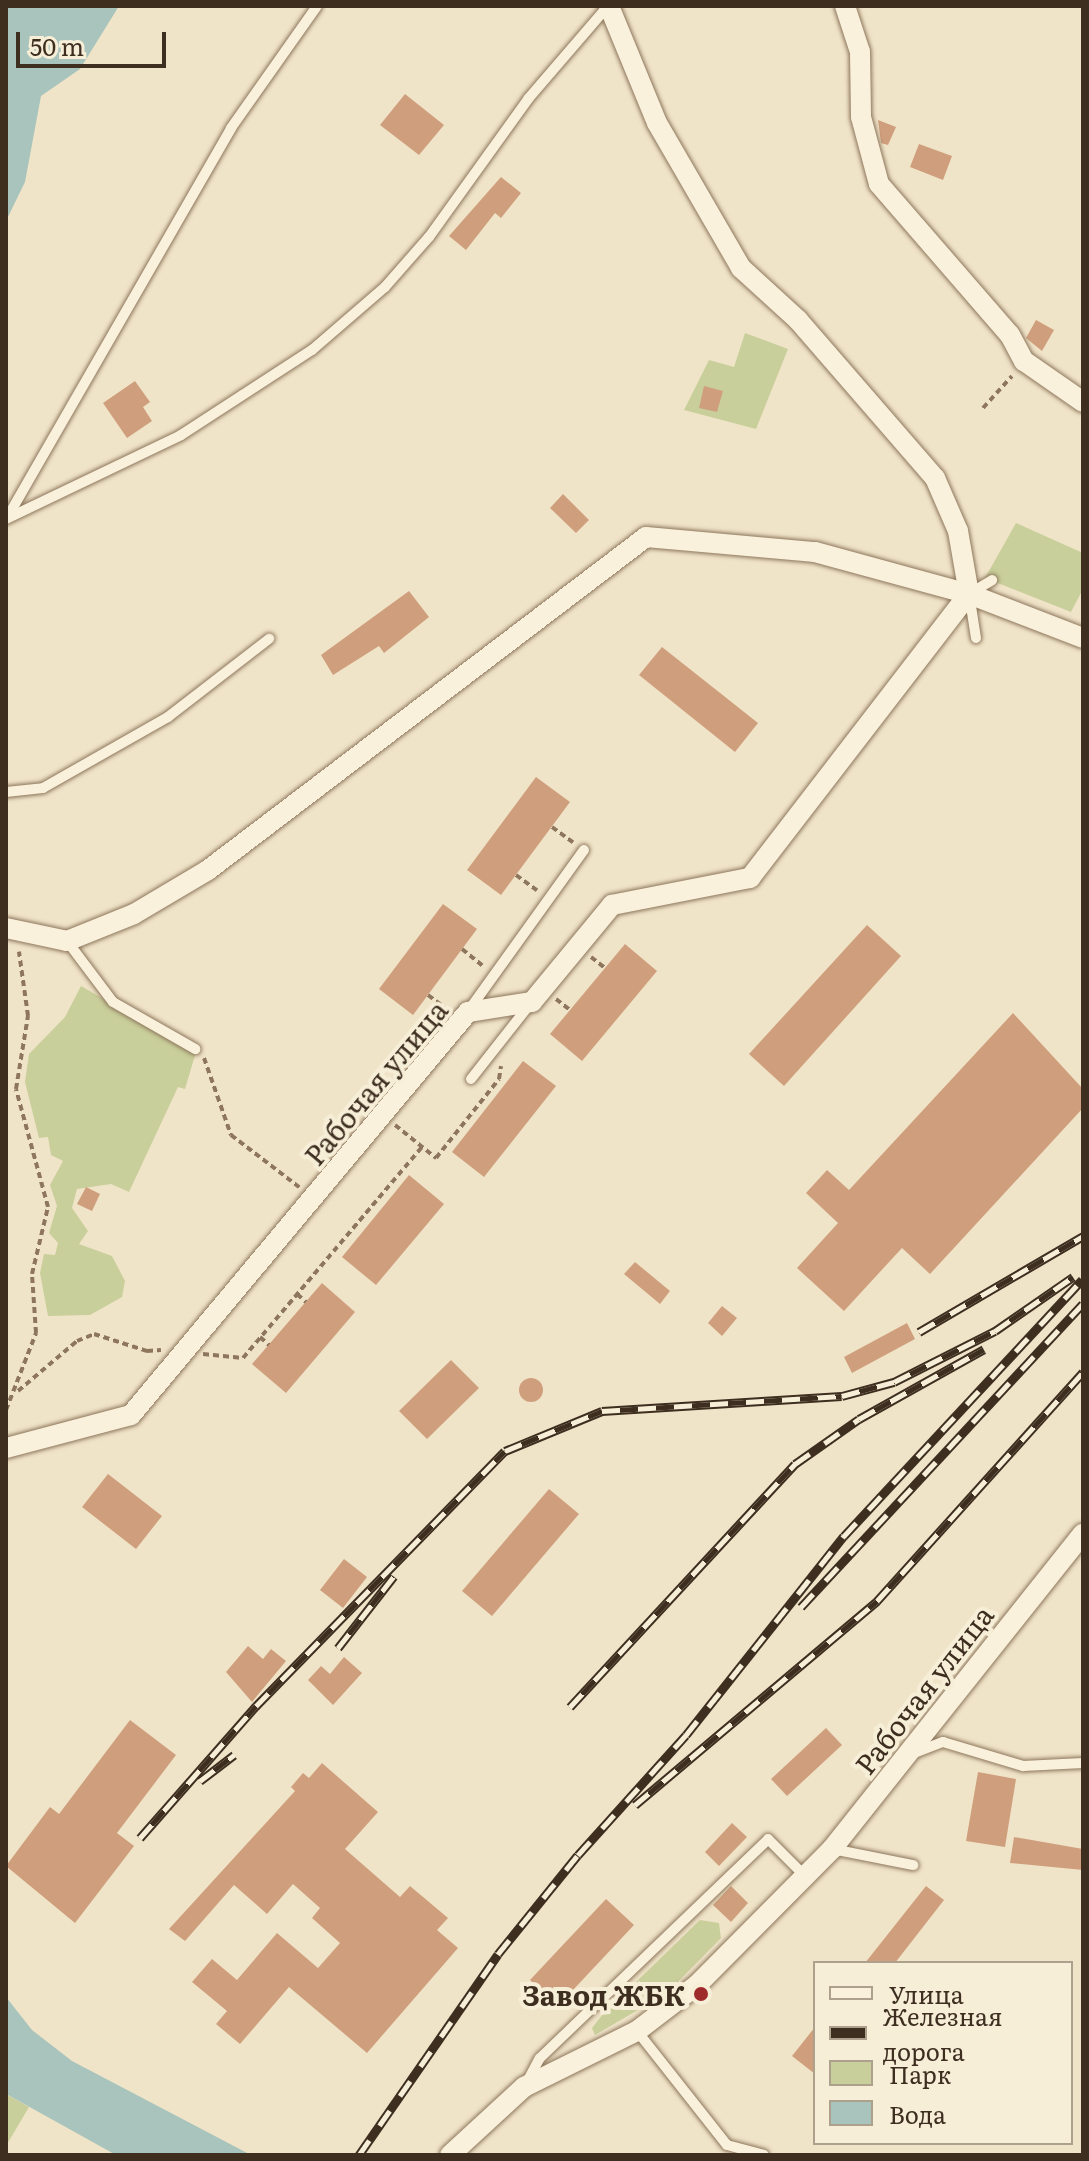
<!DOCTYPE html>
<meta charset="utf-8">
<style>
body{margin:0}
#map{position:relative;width:1089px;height:2161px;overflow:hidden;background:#f0e4c8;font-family:Literata,serif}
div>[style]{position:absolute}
.green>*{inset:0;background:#c9cf9b}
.water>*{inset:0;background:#a9c4bc}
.building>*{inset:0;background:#cf9f7d}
.round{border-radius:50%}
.path>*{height:4px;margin-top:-2px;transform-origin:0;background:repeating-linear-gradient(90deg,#8d765c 0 6px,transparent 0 10px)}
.roads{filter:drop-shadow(0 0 2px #8d765c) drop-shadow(0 0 2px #8d765c)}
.lane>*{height:10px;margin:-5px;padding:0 5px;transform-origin:5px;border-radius:5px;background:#faf1dc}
.street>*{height:20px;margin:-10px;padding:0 10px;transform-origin:10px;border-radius:10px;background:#faf1dc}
.rail>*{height:9px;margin-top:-4.5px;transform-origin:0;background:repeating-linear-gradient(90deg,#f7eed8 0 18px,#3d2e20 0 36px);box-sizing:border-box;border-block:2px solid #3d2e20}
.dots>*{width:22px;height:22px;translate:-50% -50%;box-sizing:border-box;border:4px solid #f7eed8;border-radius:50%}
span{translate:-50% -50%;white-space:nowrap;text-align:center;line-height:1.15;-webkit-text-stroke:8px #f7eed8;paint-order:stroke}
.street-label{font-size:28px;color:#3d2e20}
.poi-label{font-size:28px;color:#3d2e20;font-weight:700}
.right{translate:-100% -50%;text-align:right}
.frame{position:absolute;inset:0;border:8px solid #3d2e20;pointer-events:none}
.legend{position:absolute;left:813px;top:1961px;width:260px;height:184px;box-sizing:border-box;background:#f7eed8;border:2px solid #ada18e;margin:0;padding:10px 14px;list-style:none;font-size:24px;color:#3d2e20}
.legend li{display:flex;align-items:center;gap:16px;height:40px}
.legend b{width:40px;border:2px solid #ada18e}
.scale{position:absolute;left:16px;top:32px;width:150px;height:36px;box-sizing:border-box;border:4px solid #3d2e20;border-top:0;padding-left:10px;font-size:24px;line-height:28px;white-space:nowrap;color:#3d2e20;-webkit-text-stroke:6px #f7eed8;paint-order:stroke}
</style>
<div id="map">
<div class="green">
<i style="clip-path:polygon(745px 333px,788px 349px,756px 429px,684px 410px,709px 360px,734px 367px)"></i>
<i style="clip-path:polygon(1016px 523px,1083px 553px,1083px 589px,1071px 612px,985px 578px)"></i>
<i style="clip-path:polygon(81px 986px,196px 1052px,185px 1089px,178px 1087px,129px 1192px,111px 1184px,77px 1189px,72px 1208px,88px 1231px,79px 1244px,112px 1256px,125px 1281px,122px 1297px,90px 1315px,48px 1316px,40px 1273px,44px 1254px,55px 1255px,58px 1243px,49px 1233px,57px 1206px,50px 1185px,63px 1161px,51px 1155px,48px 1137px,39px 1138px,25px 1082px,29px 1054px,65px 1017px)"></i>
<i style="clip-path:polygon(700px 1920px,719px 1923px,721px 1938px,667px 1993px,595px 2035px,592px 2028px,603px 2014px)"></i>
<i style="clip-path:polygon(6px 2094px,29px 2107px,6px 2146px)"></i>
</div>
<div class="water">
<i style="clip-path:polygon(6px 6px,119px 6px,80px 69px,41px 96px,25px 182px,6px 221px)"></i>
<i style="clip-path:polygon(6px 1997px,32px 2030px,72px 2061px,251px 2155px,116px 2155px,8px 2095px)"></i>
</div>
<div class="building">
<i style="clip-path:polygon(405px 94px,444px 125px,419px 155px,380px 125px)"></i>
<i style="clip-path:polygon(878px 120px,896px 127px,888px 145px,881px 143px)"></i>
<i style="clip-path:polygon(919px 144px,952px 156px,943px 180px,910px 167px)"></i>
<i style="clip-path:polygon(501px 177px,521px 193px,501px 218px,495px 213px,466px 250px,449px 236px)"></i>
<i style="clip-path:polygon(1036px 320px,1054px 330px,1042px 351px,1026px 338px)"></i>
<i style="clip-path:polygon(135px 381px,150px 402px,143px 407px,152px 421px,127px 438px,103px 403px)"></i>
<i style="clip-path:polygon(704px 386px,723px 391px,717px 412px,699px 408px)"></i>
<i style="clip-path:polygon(563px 494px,589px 520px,576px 533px,550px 508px)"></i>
<i style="clip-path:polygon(409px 591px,429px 617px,384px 653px,379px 646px,333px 675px,321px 655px)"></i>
<i style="clip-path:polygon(662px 647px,758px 723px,735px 752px,639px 675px)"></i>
<i style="clip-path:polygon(536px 777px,570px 802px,501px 895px,467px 870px)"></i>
<i style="clip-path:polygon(443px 904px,477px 929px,413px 1015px,379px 989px)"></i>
<i style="clip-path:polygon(867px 925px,901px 956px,784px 1086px,749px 1054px)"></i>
<i style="clip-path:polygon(625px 944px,657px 971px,582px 1061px,550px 1034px)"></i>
<i style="clip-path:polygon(1013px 1013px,1083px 1089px,1083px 1108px,930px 1274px,902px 1248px,844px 1311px,797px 1268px,838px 1223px,806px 1193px,827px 1170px,849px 1190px)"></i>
<i style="clip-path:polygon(523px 1061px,556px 1086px,484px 1177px,452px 1152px)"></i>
<i style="clip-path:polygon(409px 1175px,444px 1204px,376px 1285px,342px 1257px)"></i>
<i style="clip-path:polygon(86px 1187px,100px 1194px,92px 1211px,77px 1204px)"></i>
<i style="clip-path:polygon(635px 1262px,670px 1291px,660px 1304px,624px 1274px)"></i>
<i style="clip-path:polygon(322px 1283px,355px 1312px,286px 1393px,252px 1364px)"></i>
<i style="clip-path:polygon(722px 1306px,737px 1318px,722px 1336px,708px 1323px)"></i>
<i style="clip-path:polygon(907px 1323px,915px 1339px,852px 1373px,844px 1357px)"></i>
<i style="clip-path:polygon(451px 1360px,479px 1388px,427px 1439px,399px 1411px)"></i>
<i class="round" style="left:519px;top:1378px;width:24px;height:24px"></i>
<i style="clip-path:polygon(108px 1474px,162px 1516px,136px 1549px,82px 1507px)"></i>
<i style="clip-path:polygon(549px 1489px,579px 1514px,492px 1616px,462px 1591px)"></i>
<i style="clip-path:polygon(344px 1559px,367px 1577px,343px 1608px,320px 1590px)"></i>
<i style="clip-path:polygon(248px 1646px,263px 1659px,271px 1649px,286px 1661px,252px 1702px,226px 1672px)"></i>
<i style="clip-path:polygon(344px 1657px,362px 1673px,333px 1705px,308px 1680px,321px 1666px,330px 1674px)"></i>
<i style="clip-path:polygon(130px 1720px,176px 1755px,117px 1833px,134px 1846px,75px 1923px,6px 1866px,50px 1807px,59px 1814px)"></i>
<i style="clip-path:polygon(826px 1728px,842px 1745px,787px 1796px,771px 1779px)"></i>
<i style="clip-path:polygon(322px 1763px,378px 1812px,345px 1849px,400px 1897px,410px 1886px,448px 1918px,437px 1930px,458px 1948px,367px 2053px,289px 1987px,240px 2044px,216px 2024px,227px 2011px,192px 1982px,212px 1959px,237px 1980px,277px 1933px,318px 1968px,340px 1943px,312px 1918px,320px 1908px,293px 1884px,267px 1914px,234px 1885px,185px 1941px,169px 1929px,295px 1791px,291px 1787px,303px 1773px,309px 1778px)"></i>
<i style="clip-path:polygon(978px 1772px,1016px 1779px,1005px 1847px,966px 1841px)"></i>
<i style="clip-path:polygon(732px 1823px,747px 1837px,719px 1866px,705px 1852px)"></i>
<i style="clip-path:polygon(1014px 1837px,1083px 1849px,1083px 1870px,1010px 1863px)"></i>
<i style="clip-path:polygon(731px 1886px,748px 1903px,731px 1922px,713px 1905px)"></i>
<i style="clip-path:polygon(926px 1886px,944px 1900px,895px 1963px,865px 1963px)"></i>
<i style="clip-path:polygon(606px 1899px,634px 1925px,558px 2006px,530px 1980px)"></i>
<i style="clip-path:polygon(815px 2027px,815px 2074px,792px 2056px)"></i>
</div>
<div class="path">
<i style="left:983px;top:408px;width:43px;rotate:-47.8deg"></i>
<i style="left:552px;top:827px;width:26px;rotate:36deg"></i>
<i style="left:516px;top:875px;width:26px;rotate:36deg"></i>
<i style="left:462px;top:949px;width:26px;rotate:39deg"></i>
<i style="left:591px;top:957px;width:18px;rotate:38deg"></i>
<i style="left:428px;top:995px;width:21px;rotate:37deg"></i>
<i style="left:556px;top:999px;width:18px;rotate:38deg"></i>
<i style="left:204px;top:1058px;width:82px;rotate:70.7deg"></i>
<i style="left:231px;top:1135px;width:86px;rotate:37.4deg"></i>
<i style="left:395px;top:1125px;width:53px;rotate:38.8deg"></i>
<i style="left:436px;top:1158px;width:101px;rotate:-51.4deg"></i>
<i style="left:499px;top:1079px;width:13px;rotate:-81deg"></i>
<i style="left:297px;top:1294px;width:12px;rotate:42deg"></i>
<i style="left:260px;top:1337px;width:12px;rotate:42deg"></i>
<i style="left:203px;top:1354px;width:40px;rotate:5.7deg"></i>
<i style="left:243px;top:1358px;width:277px;rotate:-49.7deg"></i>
<i style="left:18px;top:1391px;width:77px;rotate:-40.3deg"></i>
<i style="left:77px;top:1341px;width:18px;rotate:-22deg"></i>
<i style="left:94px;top:1334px;width:56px;rotate:17.8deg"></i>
<i style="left:147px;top:1351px;width:14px;rotate:-4deg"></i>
<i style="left:6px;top:1410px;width:83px;rotate:-68.7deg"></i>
<i style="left:36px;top:1333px;width:59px;rotate:-93.9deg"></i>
<i style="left:32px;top:1274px;width:69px;rotate:-76.6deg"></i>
<i style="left:48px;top:1207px;width:122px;rotate:-105.2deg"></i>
<i style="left:16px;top:1089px;width:74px;rotate:-80.7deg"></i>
<i style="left:28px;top:1016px;width:65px;rotate:-98deg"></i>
</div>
<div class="roads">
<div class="lane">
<i style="left:7px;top:518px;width:450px;rotate:-60.1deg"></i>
<i style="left:231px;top:128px;width:149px;rotate:-54.8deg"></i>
<i style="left:6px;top:519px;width:194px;rotate:-25.6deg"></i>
<i style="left:181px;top:435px;width:156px;rotate:-33deg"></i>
<i style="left:312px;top:350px;width:96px;rotate:-40.8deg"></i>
<i style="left:385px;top:287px;width:67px;rotate:-48.7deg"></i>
<i style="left:429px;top:237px;width:170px;rotate:-54.3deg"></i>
<i style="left:528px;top:99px;width:123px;rotate:-49.3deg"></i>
<i style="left:976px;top:638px;width:45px;rotate:-99deg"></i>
<i style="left:969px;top:594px;width:27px;rotate:-31deg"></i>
<i style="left:6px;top:792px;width:37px;rotate:-6deg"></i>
<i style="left:43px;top:788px;width:144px;rotate:-29.6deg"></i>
<i style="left:168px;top:717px;width:128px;rotate:-37.7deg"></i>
<i style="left:67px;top:941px;width:76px;rotate:53deg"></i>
<i style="left:113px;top:1002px;width:95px;rotate:29.8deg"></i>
<i style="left:469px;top:1010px;width:197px;rotate:-54.3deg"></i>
<i style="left:471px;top:1079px;width:95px;rotate:-51.8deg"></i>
<i style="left:914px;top:1753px;width:31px;rotate:-21deg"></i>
<i style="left:943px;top:1742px;width:84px;rotate:16.7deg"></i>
<i style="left:1023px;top:1766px;width:60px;rotate:-2.9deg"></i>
<i style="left:832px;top:1849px;width:83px;rotate:11.2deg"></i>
<i style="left:637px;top:2031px;width:145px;rotate:51.7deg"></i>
<i style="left:727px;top:2145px;width:38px;rotate:15deg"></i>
<i style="left:527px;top:2082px;width:27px;rotate:-62deg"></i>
<i style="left:540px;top:2058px;width:316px;rotate:-43.8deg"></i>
<i style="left:768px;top:1839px;width:54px;rotate:45deg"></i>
</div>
<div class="street">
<i style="left:609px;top:6px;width:126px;rotate:67.7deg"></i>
<i style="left:657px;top:123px;width:168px;rotate:59.9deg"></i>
<i style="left:741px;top:268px;width:77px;rotate:42.4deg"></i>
<i style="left:798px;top:320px;width:209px;rotate:49.1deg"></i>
<i style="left:935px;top:478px;width:58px;rotate:66.5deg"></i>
<i style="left:958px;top:531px;width:64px;rotate:80.1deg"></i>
<i style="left:845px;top:6px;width:48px;rotate:71.9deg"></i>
<i style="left:860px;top:52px;width:65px;rotate:89.1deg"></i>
<i style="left:861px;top:117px;width:69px;rotate:75deg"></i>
<i style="left:879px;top:184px;width:200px;rotate:49.1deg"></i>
<i style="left:1010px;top:335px;width:30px;rotate:62deg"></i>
<i style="left:1024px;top:361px;width:72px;rotate:34.8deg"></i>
<i style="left:6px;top:928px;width:62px;rotate:12deg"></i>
<i style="left:67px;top:941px;width:72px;rotate:-21.9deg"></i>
<i style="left:134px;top:914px;width:86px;rotate:-30.7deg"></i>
<i style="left:208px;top:870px;width:550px;rotate:-37.24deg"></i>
<i style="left:646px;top:537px;width:170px;rotate:5.1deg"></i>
<i style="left:815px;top:552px;width:160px;rotate:15.3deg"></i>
<i style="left:969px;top:594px;width:122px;rotate:21.1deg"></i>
<i style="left:6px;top:1448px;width:129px;rotate:-14.8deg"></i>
<i style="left:131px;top:1415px;width:525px;rotate:-50.1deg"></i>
<i style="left:468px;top:1012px;width:65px;rotate:-8.9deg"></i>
<i style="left:532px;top:1002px;width:126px;rotate:-50.5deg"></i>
<i style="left:612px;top:905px;width:141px;rotate:-11.1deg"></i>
<i style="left:750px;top:878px;width:359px;rotate:-52.4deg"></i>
<i style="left:450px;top:2155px;width:100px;rotate:-42.6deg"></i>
<i style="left:524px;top:2087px;width:126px;rotate:-26.4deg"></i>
<i style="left:637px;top:2031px;width:76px;rotate:-37.5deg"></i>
<i style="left:697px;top:1985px;width:192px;rotate:-45.2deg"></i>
<i style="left:832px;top:1849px;width:403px;rotate:-51.5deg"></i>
</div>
</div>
<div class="rail">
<i style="left:919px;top:1332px;width:190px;rotate:-30.3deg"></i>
<i style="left:801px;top:1607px;width:414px;rotate:-47.1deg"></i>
<i style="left:338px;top:1648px;width:91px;rotate:-52.1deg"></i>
<i style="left:570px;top:1707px;width:331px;rotate:-47.2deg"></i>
<i style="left:795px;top:1464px;width:78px;rotate:-35.1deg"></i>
<i style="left:859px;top:1419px;width:143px;rotate:-29.2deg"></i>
<i style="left:200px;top:1781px;width:43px;rotate:-37.4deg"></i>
<i style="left:635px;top:1805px;width:317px;rotate:-40.1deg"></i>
<i style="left:877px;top:1601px;width:308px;rotate:-48deg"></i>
<i style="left:140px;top:1838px;width:176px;rotate:-48.7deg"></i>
<i style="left:256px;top:1706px;width:356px;rotate:-45.7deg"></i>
<i style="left:505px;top:1451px;width:105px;rotate:-22.4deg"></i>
<i style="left:602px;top:1411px;width:240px;rotate:-3.6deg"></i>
<i style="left:842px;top:1396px;width:54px;rotate:-15.1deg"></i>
<i style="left:894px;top:1382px;width:113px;rotate:-26.8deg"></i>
<i style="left:995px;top:1331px;width:95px;rotate:-34.7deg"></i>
<i style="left:359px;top:2155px;width:244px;rotate:-55.3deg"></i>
<i style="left:498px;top:1954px;width:127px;rotate:-51.1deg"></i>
<i style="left:578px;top:1855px;width:161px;rotate:-48deg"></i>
<i style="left:686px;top:1735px;width:254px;rotate:-51.6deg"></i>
<i style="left:844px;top:1536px;width:350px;rotate:-47.1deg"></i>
</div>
<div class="dots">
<i style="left:701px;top:1994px;background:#9e2a2b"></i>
</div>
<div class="street-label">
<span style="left:375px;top:1082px;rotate:-50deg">Рабочая улица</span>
<span style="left:923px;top:1689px;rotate:-52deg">Рабочая улица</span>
</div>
<div class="poi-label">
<span class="right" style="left:685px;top:1994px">Завод ЖБК</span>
</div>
<div class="frame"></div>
<ul class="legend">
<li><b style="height:10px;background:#faf1dc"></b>Улица</li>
<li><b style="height:10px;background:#3d2e20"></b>Железная дорога</li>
<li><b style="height:22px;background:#c9cf9b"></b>Парк</li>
<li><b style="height:22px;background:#a9c4bc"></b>Вода</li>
</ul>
<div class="scale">50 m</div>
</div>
